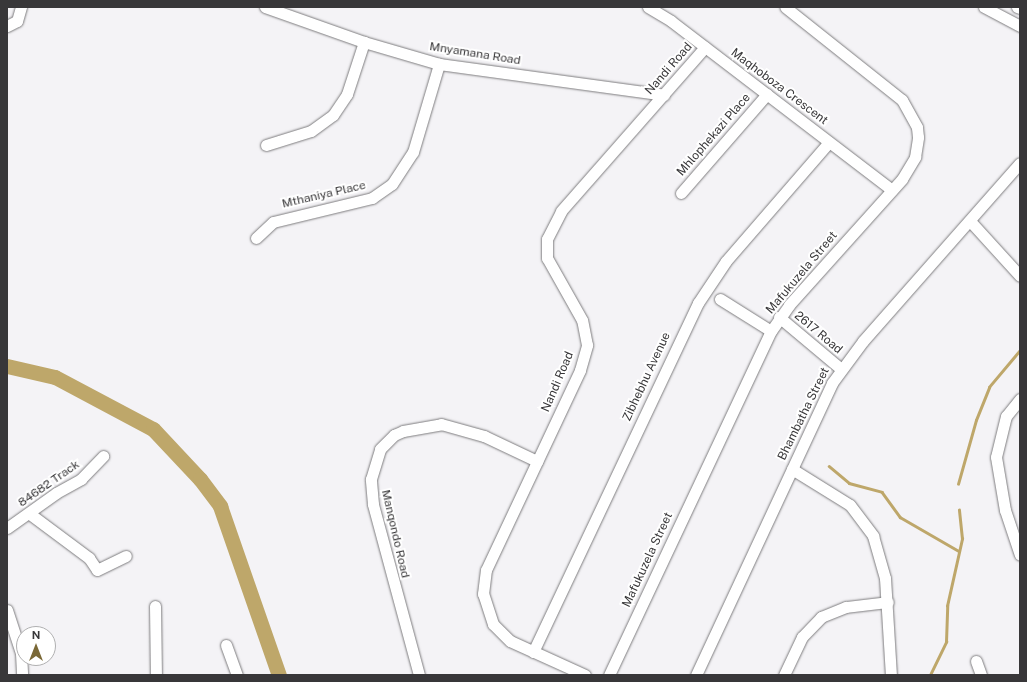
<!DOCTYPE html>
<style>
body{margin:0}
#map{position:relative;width:1027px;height:682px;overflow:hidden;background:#f4f3f6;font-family:"Public Sans",sans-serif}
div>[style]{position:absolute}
.stream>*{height:2.5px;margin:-1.25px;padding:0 1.25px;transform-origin:1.25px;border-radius:1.25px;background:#bea76a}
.river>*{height:15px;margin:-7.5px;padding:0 7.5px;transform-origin:7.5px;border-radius:7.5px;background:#bea76a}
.roads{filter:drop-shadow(0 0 1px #7d7c7e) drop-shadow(0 0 1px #7d7c7e)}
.minor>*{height:11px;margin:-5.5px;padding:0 5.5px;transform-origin:5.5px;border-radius:5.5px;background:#fff}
span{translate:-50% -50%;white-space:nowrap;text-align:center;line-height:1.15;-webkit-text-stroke:4px #fff;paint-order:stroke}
.street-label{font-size:12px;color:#383739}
.frame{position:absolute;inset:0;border:8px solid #383739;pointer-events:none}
.north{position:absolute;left:16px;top:626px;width:40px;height:40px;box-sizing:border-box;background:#fff;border:1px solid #afafb0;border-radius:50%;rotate:0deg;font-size:11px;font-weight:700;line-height:16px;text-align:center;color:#383739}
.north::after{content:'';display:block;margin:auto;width:14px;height:18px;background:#7a6836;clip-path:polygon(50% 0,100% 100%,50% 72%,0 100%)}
</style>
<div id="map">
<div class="stream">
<i style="left:829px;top:466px;width:26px;rotate:40deg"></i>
<i style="left:849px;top:483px;width:34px;rotate:15deg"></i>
<i style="left:882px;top:492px;width:31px;rotate:54deg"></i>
<i style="left:900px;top:517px;width:68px;rotate:30deg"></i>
<i style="left:958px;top:484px;width:66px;rotate:-74.3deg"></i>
<i style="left:976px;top:420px;width:35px;rotate:-68deg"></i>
<i style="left:989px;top:387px;width:48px;rotate:-50deg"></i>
<i style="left:930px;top:675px;width:37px;rotate:-64deg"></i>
<i style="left:946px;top:642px;width:36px;rotate:-88deg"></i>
<i style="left:947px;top:606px;width:69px;rotate:-77.4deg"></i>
<i style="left:962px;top:539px;width:29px;rotate:-96deg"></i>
</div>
<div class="river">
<i style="left:7px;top:366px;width:49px;rotate:12.9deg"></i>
<i style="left:55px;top:377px;width:111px;rotate:28deg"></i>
<i style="left:153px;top:429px;width:69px;rotate:46.8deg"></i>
<i style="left:200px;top:479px;width:34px;rotate:53deg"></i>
<i style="left:220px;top:506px;width:179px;rotate:70.8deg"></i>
</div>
<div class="roads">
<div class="minor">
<i style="left:265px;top:7px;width:105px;rotate:19.5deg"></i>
<i style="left:364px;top:42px;width:78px;rotate:16.3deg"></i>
<i style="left:439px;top:64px;width:227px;rotate:7.8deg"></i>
<i style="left:648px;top:7px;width:27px;rotate:31deg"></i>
<i style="left:671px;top:21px;width:278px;rotate:37.4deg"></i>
<i style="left:984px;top:7px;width:41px;rotate:27.8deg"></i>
<i style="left:1017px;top:7px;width:3px;rotate:18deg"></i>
<i style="left:7px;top:26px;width:11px;rotate:-27deg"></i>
<i style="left:17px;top:21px;width:15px;rotate:-74deg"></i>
<i style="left:266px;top:145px;width:47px;rotate:-17.3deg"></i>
<i style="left:311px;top:131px;width:27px;rotate:-36deg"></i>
<i style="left:333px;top:115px;width:25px;rotate:-56deg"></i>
<i style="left:347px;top:94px;width:55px;rotate:-71.9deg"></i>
<i style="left:681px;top:193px;width:131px;rotate:-49deg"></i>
<i style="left:970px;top:221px;width:74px;rotate:47.7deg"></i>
<i style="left:256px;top:238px;width:23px;rotate:-43deg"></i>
<i style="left:273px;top:222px;width:102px;rotate:-13.6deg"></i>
<i style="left:372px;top:198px;width:24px;rotate:-35deg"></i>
<i style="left:392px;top:184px;width:38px;rotate:-57deg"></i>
<i style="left:413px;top:152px;width:92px;rotate:-73.5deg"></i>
<i style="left:720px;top:299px;width:60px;rotate:32.1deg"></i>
<i style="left:779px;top:317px;width:81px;rotate:40deg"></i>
<i style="left:1020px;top:399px;width:22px;rotate:129deg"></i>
<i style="left:1006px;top:416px;width:42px;rotate:103.7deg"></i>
<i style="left:996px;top:457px;width:54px;rotate:80.4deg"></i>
<i style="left:1005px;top:510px;width:47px;rotate:71.6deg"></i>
<i style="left:792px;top:469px;width:68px;rotate:31.8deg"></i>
<i style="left:850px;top:505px;width:39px;rotate:53deg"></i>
<i style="left:873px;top:536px;width:44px;rotate:74.1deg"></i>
<i style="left:885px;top:578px;width:97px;rotate:86.5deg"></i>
<i style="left:30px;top:514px;width:74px;rotate:36.7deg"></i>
<i style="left:89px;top:558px;width:14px;rotate:56deg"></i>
<i style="left:97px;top:570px;width:32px;rotate:-26deg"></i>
<i style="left:7px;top:528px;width:60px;rotate:-35.5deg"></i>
<i style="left:56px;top:493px;width:29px;rotate:-29deg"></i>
<i style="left:81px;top:479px;width:32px;rotate:-46deg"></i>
<i style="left:155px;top:606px;width:69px;rotate:89.2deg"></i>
<i style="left:7px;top:610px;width:45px;rotate:72deg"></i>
<i style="left:21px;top:653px;width:22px;rotate:87deg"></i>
<i style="left:226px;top:645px;width:32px;rotate:70deg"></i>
<i style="left:533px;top:652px;width:386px;rotate:-64.7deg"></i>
<i style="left:698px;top:303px;width:50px;rotate:-56.3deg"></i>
<i style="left:726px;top:261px;width:157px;rotate:-49.1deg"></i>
<i style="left:976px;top:661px;width:15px;rotate:70deg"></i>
<i style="left:419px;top:675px;width:177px;rotate:-105.1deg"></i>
<i style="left:373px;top:504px;width:25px;rotate:-95deg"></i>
<i style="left:371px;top:479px;width:31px;rotate:-73deg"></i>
<i style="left:380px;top:449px;width:20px;rotate:-45deg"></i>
<i style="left:394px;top:435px;width:10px;rotate:-24deg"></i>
<i style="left:403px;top:431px;width:39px;rotate:-10deg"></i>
<i style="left:441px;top:424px;width:45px;rotate:15.6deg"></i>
<i style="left:484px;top:436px;width:59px;rotate:25.3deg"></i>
<i style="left:585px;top:675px;width:82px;rotate:-155.6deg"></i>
<i style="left:510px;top:641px;width:24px;rotate:-135deg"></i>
<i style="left:493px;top:624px;width:32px;rotate:-108deg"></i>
<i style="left:483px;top:594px;width:24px;rotate:-83deg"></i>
<i style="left:486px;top:570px;width:221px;rotate:-64.8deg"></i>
<i style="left:580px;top:370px;width:26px;rotate:-74deg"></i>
<i style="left:587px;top:345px;width:25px;rotate:-101deg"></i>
<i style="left:582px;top:320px;width:71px;rotate:-119.4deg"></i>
<i style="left:547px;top:258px;width:19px;rotate:-90deg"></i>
<i style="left:547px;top:239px;width:31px;rotate:-63deg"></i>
<i style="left:561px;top:211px;width:218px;rotate:-48.7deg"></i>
<i style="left:609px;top:675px;width:380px;rotate:-64.8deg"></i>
<i style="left:771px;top:331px;width:32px;rotate:-55deg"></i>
<i style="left:789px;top:305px;width:169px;rotate:-48.1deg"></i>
<i style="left:902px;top:179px;width:26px;rotate:-59deg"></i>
<i style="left:915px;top:157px;width:20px;rotate:-81deg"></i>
<i style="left:918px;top:137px;width:10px;rotate:-96deg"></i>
<i style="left:917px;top:127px;width:31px;rotate:-119deg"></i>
<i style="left:902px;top:100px;width:149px;rotate:-141.5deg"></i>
<i style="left:696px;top:675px;width:322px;rotate:-65deg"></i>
<i style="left:832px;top:383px;width:52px;rotate:-53.6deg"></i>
<i style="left:863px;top:341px;width:237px;rotate:-48.6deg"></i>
<i style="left:784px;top:675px;width:42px;rotate:-64.7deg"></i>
<i style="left:802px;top:637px;width:28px;rotate:-46deg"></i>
<i style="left:821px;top:617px;width:27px;rotate:-22deg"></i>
<i style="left:846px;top:607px;width:42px;rotate:-6.8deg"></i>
</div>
</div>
<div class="street-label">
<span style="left:475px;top:54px;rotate:9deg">Mnyamana Road</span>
<span style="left:669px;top:69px;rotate:-49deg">Nandi Road</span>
<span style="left:779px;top:87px;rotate:37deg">Maqhoboza Crescent</span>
<span style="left:714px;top:135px;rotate:-49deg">Mhlophekazi Place</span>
<span style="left:324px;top:195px;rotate:-13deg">Mthaniya Place</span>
<span style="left:802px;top:273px;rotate:-50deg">Mafukuzela Street</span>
<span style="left:818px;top:333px;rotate:40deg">2617 Road</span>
<span style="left:647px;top:377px;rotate:-65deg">Zibhebhu Avenue</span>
<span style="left:558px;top:382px;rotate:-67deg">Nandi Road</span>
<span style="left:804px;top:414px;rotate:-64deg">Bhambatha Street</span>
<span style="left:49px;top:484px;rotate:-35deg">84682 Track</span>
<span style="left:395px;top:534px;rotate:77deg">Manqondo Road</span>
<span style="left:648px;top:560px;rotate:-65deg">Mafukuzela Street</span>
</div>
<div class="frame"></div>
<div class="north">N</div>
</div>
